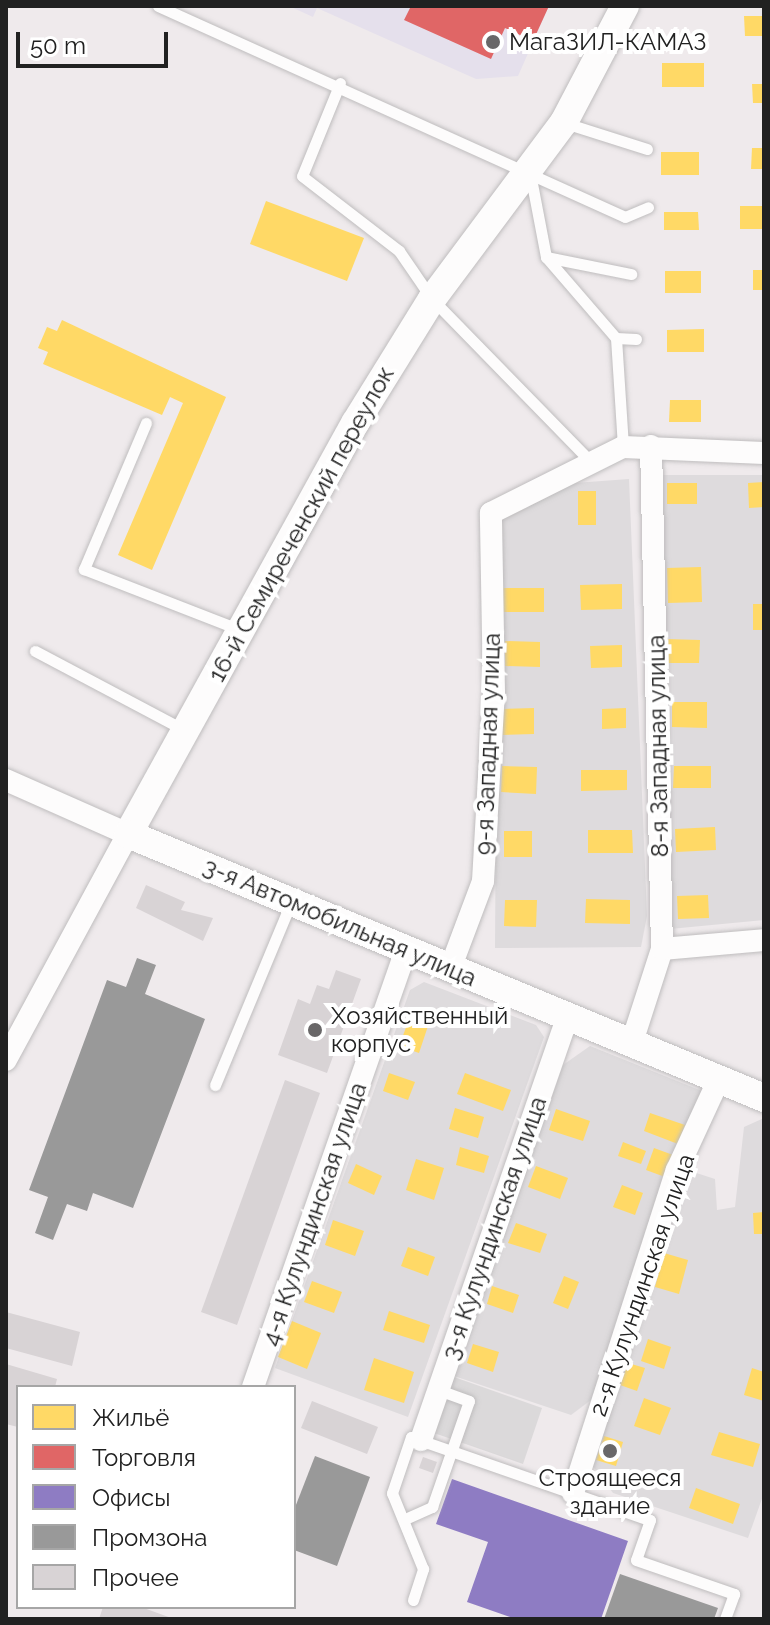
<!DOCTYPE html>
<meta charset="utf-8">
<style>
body{margin:0}
#map{position:relative;width:770px;height:1625px;overflow:hidden;background:#efeaec;font-family:Raleway,sans-serif}
div>[style]{position:absolute}
.residential>*{inset:0;background:#dedbdd}
.industrial>*{inset:0;background:#e5e0ec}
.parking>*{inset:0;background:#dbd9da}
.homes>*{inset:0;background:#ffd966}
.shops>*{inset:0;background:#e06666}
.offices>*{inset:0;background:#8e7cc3}
.industry>*{inset:0;background:#999}
.building>*{inset:0;background:#d8d3d5}
.roads{filter:drop-shadow(0 0 2px #bfbdbe) drop-shadow(0 0 2px #bfbdbe)}
.service>*{height:11px;margin:-5.5px;padding:0 5.5px;transform-origin:5.5px;border-radius:5.5px;background:#fdfcfc}
.minor>*{height:22px;margin:-11px;padding:0 11px;transform-origin:11px;border-radius:11px;background:#fdfcfc}
.tertiary>*{height:28px;margin:-14px;padding:0 14px;transform-origin:14px;border-radius:14px;background:#fdfcfc}
.dots>*{width:22px;height:22px;translate:-50% -50%;box-sizing:border-box;border:4px solid #fff;border-radius:50%}
span{translate:-50% -50%;white-space:nowrap;text-align:center;line-height:1.15;-webkit-text-stroke:8px #fff;paint-order:stroke}
.poi-label{font-size:24px;color:#212121}
.left{translate:0 -50%;text-align:left}
.street-label{font-size:24px;color:#212121}
.frame{position:absolute;inset:0;border:8px solid #212121;pointer-events:none}
.legend{position:absolute;left:16px;top:1385px;width:280px;height:224px;box-sizing:border-box;background:#fff;border:2px solid #a6a6a6;margin:0;padding:10px 14px;list-style:none;font-size:24px;color:#212121}
.legend li{display:flex;align-items:center;gap:16px;height:40px}
.legend b{width:40px;border:2px solid #a6a6a6}
.scale{position:absolute;left:16px;top:32px;width:152px;height:36px;box-sizing:border-box;border:4px solid #212121;border-top:0;padding-left:10px;font-size:24px;line-height:28px;white-space:nowrap;color:#212121;-webkit-text-stroke:6px #fff;paint-order:stroke}
</style>
<div id="map">
<div class="residential">
<i style="clip-path:polygon(656px 475px,764px 475px,764px 920px,670px 929px)"></i>
<i style="clip-path:polygon(629px 479px,647px 916px,641px 947px,495px 948px,498px 520px,561px 484px)"></i>
<i style="clip-path:polygon(424px 982px,536px 1025px,544px 1037px,408px 1417px,275px 1368px,410px 990px)"></i>
<i style="clip-path:polygon(590px 1046px,702px 1091px,595px 1397px,571px 1415px,454px 1376px,563px 1065px)"></i>
<i style="clip-path:polygon(764px 1118px,764px 1493px,748px 1538px,613px 1493px,592px 1465px,684px 1169px,715px 1179px,717px 1210px,735px 1207px,744px 1127px)"></i>
</div>
<div class="industrial">
<i style="clip-path:polygon(289px 6px,549px 6px,518px 76px,476px 79px,317px 8px,313px 17px)"></i>
</div>
<div class="parking">
<i style="clip-path:polygon(454px 1377px,542px 1408px,523px 1464px,434px 1433px)"></i>
</div>
<div class="homes">
<i style="clip-path:polygon(744px 16px,764px 16px,764px 36px,745px 36px)"></i>
<i style="clip-path:polygon(662px 63px,704px 63px,704px 87px,662px 87px)"></i>
<i style="clip-path:polygon(752px 84px,764px 84px,764px 103px,753px 103px)"></i>
<i style="clip-path:polygon(752px 148px,764px 148px,764px 169px,751px 169px)"></i>
<i style="clip-path:polygon(661px 152px,699px 152px,699px 175px,661px 175px)"></i>
<i style="clip-path:polygon(266px 201px,364px 238px,347px 281px,250px 244px)"></i>
<i style="clip-path:polygon(740px 206px,764px 206px,764px 229px,740px 229px)"></i>
<i style="clip-path:polygon(664px 212px,698px 212px,699px 230px,664px 230px)"></i>
<i style="clip-path:polygon(753px 270px,764px 270px,764px 290px,753px 290px)"></i>
<i style="clip-path:polygon(665px 271px,701px 271px,701px 293px,665px 293px)"></i>
<i style="clip-path:polygon(62px 320px,226px 397px,152px 570px,118px 555px,183px 403px,170px 397px,162px 415px,43px 364px,48px 352px,38px 348px,47px 327px,57px 331px)"></i>
<i style="clip-path:polygon(704px 329px,704px 352px,667px 352px,667px 330px)"></i>
<i style="clip-path:polygon(670px 400px,701px 400px,701px 422px,669px 422px)"></i>
<i style="clip-path:polygon(764px 482px,764px 507px,749px 508px,748px 483px)"></i>
<i style="clip-path:polygon(667px 483px,697px 483px,697px 504px,667px 504px)"></i>
<i style="clip-path:polygon(578px 491px,596px 491px,596px 525px,578px 525px)"></i>
<i style="clip-path:polygon(701px 567px,702px 602px,668px 603px,667px 568px)"></i>
<i style="clip-path:polygon(622px 584px,622px 609px,581px 610px,580px 585px)"></i>
<i style="clip-path:polygon(503px 588px,544px 588px,544px 612px,503px 612px)"></i>
<i style="clip-path:polygon(753px 604px,764px 604px,764px 630px,753px 630px)"></i>
<i style="clip-path:polygon(666px 639px,700px 640px,699px 663px,666px 663px)"></i>
<i style="clip-path:polygon(505px 641px,540px 642px,540px 667px,505px 666px)"></i>
<i style="clip-path:polygon(622px 645px,622px 667px,591px 668px,590px 646px)"></i>
<i style="clip-path:polygon(672px 702px,707px 702px,707px 728px,672px 727px)"></i>
<i style="clip-path:polygon(534px 708px,534px 734px,501px 735px,500px 709px)"></i>
<i style="clip-path:polygon(626px 708px,626px 728px,602px 729px,602px 709px)"></i>
<i style="clip-path:polygon(502px 766px,537px 767px,536px 794px,501px 792px)"></i>
<i style="clip-path:polygon(674px 766px,711px 766px,711px 788px,673px 788px)"></i>
<i style="clip-path:polygon(581px 770px,627px 770px,627px 790px,581px 791px)"></i>
<i style="clip-path:polygon(715px 827px,716px 850px,676px 852px,675px 829px)"></i>
<i style="clip-path:polygon(588px 830px,632px 830px,633px 853px,588px 853px)"></i>
<i style="clip-path:polygon(504px 831px,532px 831px,532px 857px,504px 857px)"></i>
<i style="clip-path:polygon(708px 895px,709px 918px,678px 919px,677px 896px)"></i>
<i style="clip-path:polygon(586px 899px,630px 900px,630px 924px,585px 923px)"></i>
<i style="clip-path:polygon(505px 900px,537px 900px,536px 927px,504px 926px)"></i>
<i style="clip-path:polygon(410px 1017px,429px 1023px,419px 1053px,399px 1046px)"></i>
<i style="clip-path:polygon(389px 1073px,415px 1082px,408px 1100px,383px 1091px)"></i>
<i style="clip-path:polygon(465px 1073px,511px 1090px,503px 1111px,457px 1094px)"></i>
<i style="clip-path:polygon(455px 1108px,484px 1117px,478px 1138px,449px 1129px)"></i>
<i style="clip-path:polygon(556px 1109px,590px 1121px,583px 1141px,549px 1130px)"></i>
<i style="clip-path:polygon(650px 1113px,685px 1125px,678px 1144px,644px 1131px)"></i>
<i style="clip-path:polygon(623px 1142px,646px 1151px,641px 1164px,618px 1156px)"></i>
<i style="clip-path:polygon(460px 1147px,489px 1156px,484px 1173px,456px 1165px)"></i>
<i style="clip-path:polygon(654px 1148px,673px 1155px,665px 1177px,646px 1170px)"></i>
<i style="clip-path:polygon(416px 1159px,444px 1168px,434px 1200px,406px 1190px)"></i>
<i style="clip-path:polygon(356px 1164px,382px 1176px,374px 1195px,348px 1183px)"></i>
<i style="clip-path:polygon(536px 1166px,568px 1178px,560px 1199px,528px 1187px)"></i>
<i style="clip-path:polygon(622px 1185px,643px 1193px,635px 1215px,613px 1207px)"></i>
<i style="clip-path:polygon(764px 1212px,764px 1234px,754px 1234px,753px 1213px)"></i>
<i style="clip-path:polygon(333px 1220px,364px 1231px,355px 1256px,325px 1245px)"></i>
<i style="clip-path:polygon(516px 1223px,547px 1234px,540px 1253px,508px 1243px)"></i>
<i style="clip-path:polygon(408px 1247px,435px 1257px,428px 1276px,401px 1266px)"></i>
<i style="clip-path:polygon(664px 1253px,688px 1260px,679px 1294px,655px 1287px)"></i>
<i style="clip-path:polygon(564px 1276px,579px 1282px,568px 1309px,553px 1303px)"></i>
<i style="clip-path:polygon(312px 1281px,342px 1292px,334px 1313px,304px 1302px)"></i>
<i style="clip-path:polygon(492px 1286px,519px 1295px,513px 1313px,487px 1304px)"></i>
<i style="clip-path:polygon(389px 1311px,430px 1325px,424px 1343px,383px 1330px)"></i>
<i style="clip-path:polygon(292px 1321px,321px 1333px,307px 1369px,278px 1357px)"></i>
<i style="clip-path:polygon(648px 1339px,671px 1347px,664px 1369px,641px 1361px)"></i>
<i style="clip-path:polygon(473px 1344px,499px 1352px,493px 1372px,467px 1363px)"></i>
<i style="clip-path:polygon(374px 1358px,414px 1372px,404px 1403px,364px 1390px)"></i>
<i style="clip-path:polygon(628px 1363px,645px 1368px,637px 1391px,620px 1385px)"></i>
<i style="clip-path:polygon(752px 1368px,764px 1372px,764px 1401px,744px 1395px)"></i>
<i style="clip-path:polygon(644px 1398px,671px 1408px,660px 1435px,634px 1426px)"></i>
<i style="clip-path:polygon(719px 1432px,760px 1444px,753px 1467px,711px 1455px)"></i>
<i style="clip-path:polygon(604px 1436px,623px 1442px,616px 1466px,596px 1460px)"></i>
<i style="clip-path:polygon(696px 1488px,740px 1504px,733px 1524px,689px 1508px)"></i>
</div>
<div class="shops">
<i style="clip-path:polygon(411px 6px,549px 6px,533px 41px,505px 28px,491px 59px,404px 20px)"></i>
</div>
<div class="offices">
<i style="clip-path:polygon(452px 1479px,628px 1541px,601px 1619px,516px 1619px,467px 1602px,488px 1542px,436px 1524px)"></i>
</div>
<div class="industry">
<i style="clip-path:polygon(137px 958px,156px 965px,145px 994px,205px 1019px,133px 1208px,93px 1193px,87px 1211px,67px 1204px,53px 1240px,35px 1233px,48px 1197px,29px 1190px,107px 980px,126px 987px)"></i>
<i style="clip-path:polygon(315px 1456px,370px 1477px,337px 1566px,294px 1550px,294px 1510px)"></i>
<i style="clip-path:polygon(620px 1574px,718px 1608px,714px 1619px,604px 1619px)"></i>
</div>
<div class="building">
<i style="clip-path:polygon(146px 885px,185px 902px,181px 910px,213px 918px,203px 941px,136px 908px)"></i>
<i style="clip-path:polygon(336px 970px,361px 979px,327px 1073px,278px 1055px,298px 999px,310px 1004px,317px 985px,329px 989px)"></i>
<i style="clip-path:polygon(285px 1080px,320px 1093px,237px 1325px,201px 1312px)"></i>
<i style="clip-path:polygon(6px 1312px,80px 1332px,72px 1366px,6px 1348px)"></i>
<i style="clip-path:polygon(6px 1364px,57px 1379px,55px 1387px,18px 1387px,18px 1427px,6px 1424px)"></i>
<i style="clip-path:polygon(312px 1401px,378px 1427px,367px 1454px,301px 1428px)"></i>
<i style="clip-path:polygon(423px 1457px,437px 1462px,433px 1473px,419px 1468px)"></i>
<i style="clip-path:polygon(103px 1607px,141px 1607px,174px 1619px,99px 1619px)"></i>
</div>
<div class="roads">
<div class="service">
<i style="left:158px;top:6px;width:512px;rotate:24.31deg"></i>
<i style="left:625px;top:217px;width:25px;rotate:-23deg"></i>
<i style="left:340px;top:83px;width:100px;rotate:112.2deg"></i>
<i style="left:302px;top:176px;width:123px;rotate:37.7deg"></i>
<i style="left:399px;top:251px;width:58px;rotate:55.5deg"></i>
<i style="left:432px;top:299px;width:223px;rotate:45.7deg"></i>
<i style="left:565px;top:123px;width:86px;rotate:17.6deg"></i>
<i style="left:530px;top:173px;width:86px;rotate:79.2deg"></i>
<i style="left:546px;top:257px;width:107px;rotate:49.2deg"></i>
<i style="left:616px;top:338px;width:20px;rotate:3deg"></i>
<i style="left:546px;top:257px;width:87px;rotate:11.3deg"></i>
<i style="left:616px;top:338px;width:109px;rotate:86.3deg"></i>
<i style="left:146px;top:423px;width:159px;rotate:113deg"></i>
<i style="left:84px;top:569px;width:165px;rotate:21.3deg"></i>
<i style="left:35px;top:651px;width:169px;rotate:27.9deg"></i>
<i style="left:215px;top:1085px;width:198px;rotate:-67.4deg"></i>
<i style="left:405px;top:1519px;width:30px;rotate:-24deg"></i>
<i style="left:432px;top:1507px;width:112px;rotate:-70.8deg"></i>
<i style="left:469px;top:1401px;width:33px;rotate:-160deg"></i>
<i style="left:413px;top:1600px;width:33px;rotate:-72deg"></i>
<i style="left:423px;top:1569px;width:82px;rotate:-112.2deg"></i>
<i style="left:392px;top:1493px;width:59px;rotate:-71.3deg"></i>
<i style="left:411px;top:1437px;width:253px;rotate:19.2deg"></i>
<i style="left:650px;top:1520px;width:42px;rotate:109.3deg"></i>
<i style="left:636px;top:1560px;width:104px;rotate:19.1deg"></i>
<i style="left:734px;top:1594px;width:27px;rotate:110deg"></i>
</div>
<div class="minor">
<i style="left:6px;top:780px;width:133px;rotate:23.9deg"></i>
<i style="left:128px;top:834px;width:257px;rotate:118.4deg"></i>
<i style="left:662px;top:949px;width:102px;rotate:-5deg"></i>
<i style="left:450px;top:969px;width:94px;rotate:-69.4deg"></i>
<i style="left:483px;top:881px;width:188px;rotate:-86.7deg"></i>
<i style="left:494px;top:693px;width:180px;rotate:-91deg"></i>
<i style="left:491px;top:513px;width:148px;rotate:-26.6deg"></i>
<i style="left:623px;top:447px;width:141px;rotate:2.4deg"></i>
<i style="left:632px;top:1042px;width:98px;rotate:-72.1deg"></i>
<i style="left:662px;top:949px;width:503px;rotate:-91.25deg"></i>
<i style="left:253px;top:1387px;width:463px;rotate:-70.7deg"></i>
<i style="left:421px;top:1440px;width:449px;rotate:-70.9deg"></i>
<i style="left:573px;top:1493px;width:339px;rotate:-72.2deg"></i>
<i style="left:677px;top:1170px;width:100px;rotate:-65.2deg"></i>
</div>
<div class="tertiary">
<i style="left:625px;top:6px;width:131px;rotate:117.7deg"></i>
<i style="left:564px;top:122px;width:221px;rotate:126.7deg"></i>
<i style="left:432px;top:299px;width:146px;rotate:121.8deg"></i>
<i style="left:355px;top:423px;width:470px;rotate:118.9deg"></i>
<i style="left:128px;top:834px;width:689px;rotate:22.54deg"></i>
</div>
</div>
<div class="dots">
<i style="left:493px;top:42px;background:#696768"></i>
<i style="left:315px;top:1030px;background:#696768"></i>
<i style="left:610px;top:1451px;background:#696768"></i>
</div>
<div class="poi-label">
<span class="left" style="left:509px;top:42px">МагаЗИЛ-КАМАЗ</span>
<span class="left" style="left:331px;top:1030px">Хозяйственный<br>корпус</span>
<span style="left:610px;top:1492px">Строящееся<br>здание</span>
</div>
<div class="street-label">
<span style="left:301px;top:524px;rotate:-61deg">16-й Семиреченский переулок</span>
<span style="left:488px;top:744px;rotate:-88deg">9-я Западная улица</span>
<span style="left:658px;top:746px;rotate:-91deg">8-я Западная улица</span>
<span style="left:340px;top:922px;rotate:23deg">3-я Автомобильная улица</span>
<span style="left:314px;top:1214px;rotate:-71deg">4-я Кулундинская улица</span>
<span style="left:494px;top:1228px;rotate:-71deg">3-я Кулундинская улица</span>
<span style="left:642px;top:1285px;rotate:-71deg">2-я Кулундинская улица</span>
</div>
<div class="frame"></div>
<ul class="legend">
<li><b style="height:22px;background:#ffd966"></b>Жильё</li>
<li><b style="height:22px;background:#e06666"></b>Торговля</li>
<li><b style="height:22px;background:#8e7cc3"></b>Офисы</li>
<li><b style="height:22px;background:#999"></b>Промзона</li>
<li><b style="height:22px;background:#d8d3d5"></b>Прочее</li>
</ul>
<div class="scale">50 m</div>
</div>
